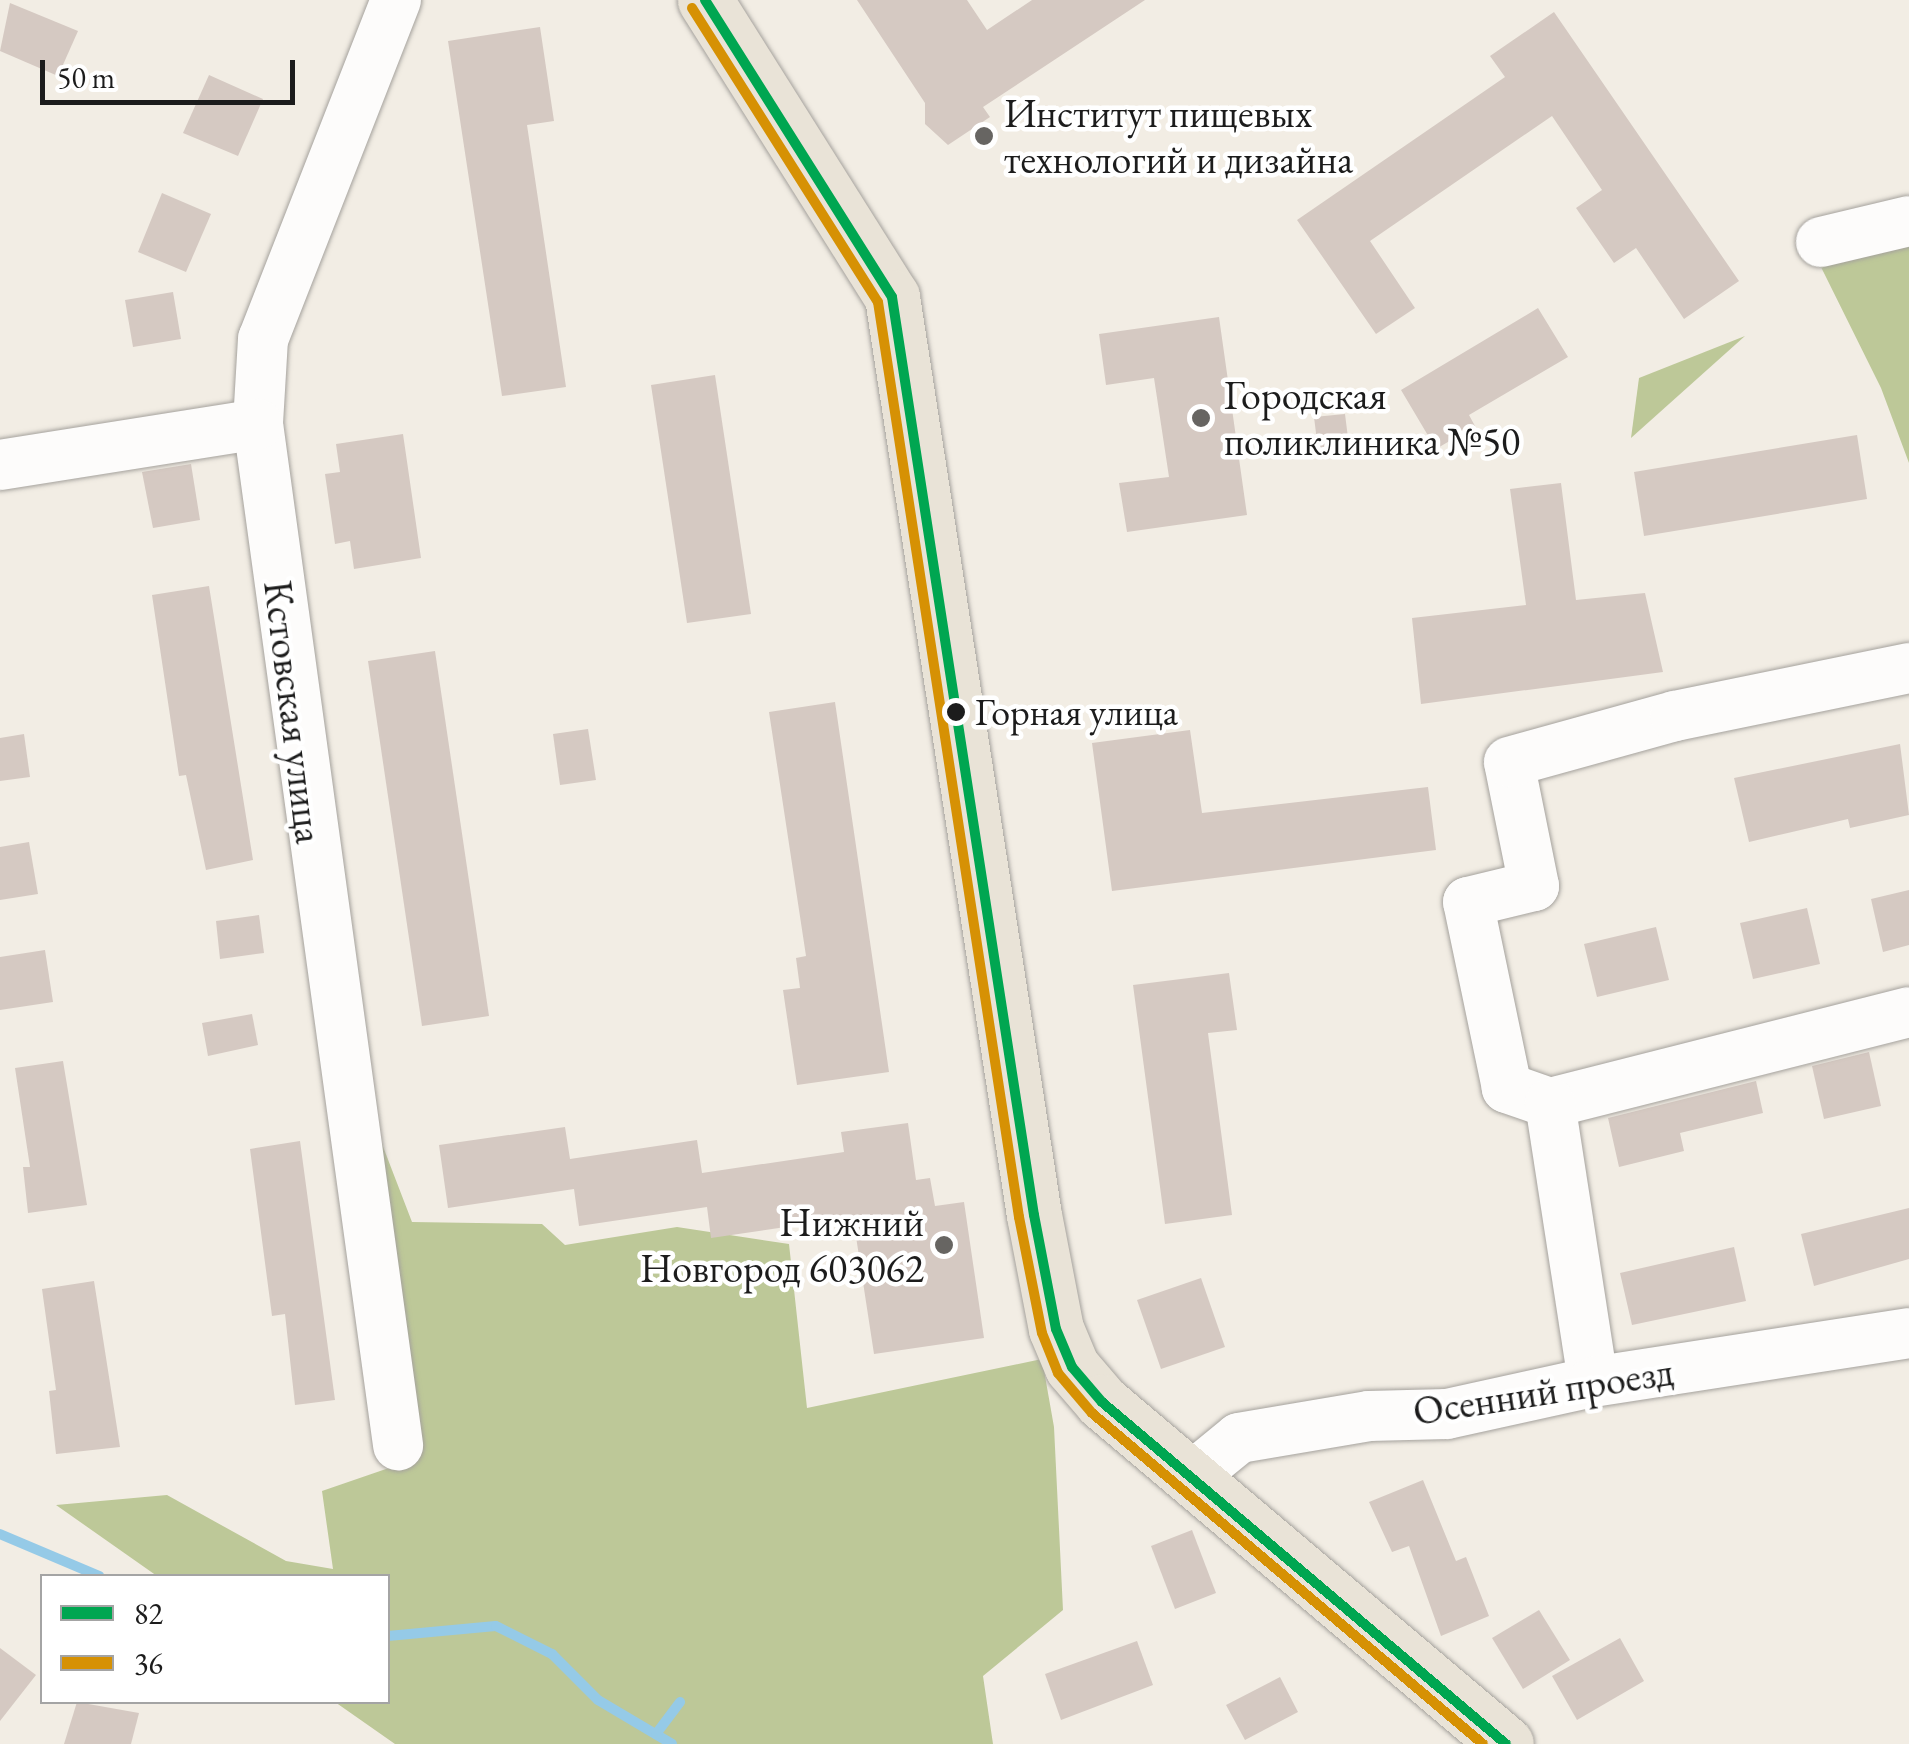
<!DOCTYPE html>
<meta charset="utf-8">
<style>
body{margin:0}
#map{position:relative;width:1909px;height:1744px;overflow:hidden;background:#f2ede4;font-family:"EB Garamond",serif}
div>[style]{position:absolute}
.forest>*{inset:0;background:#bdc898}
.stream>*{height:10px;margin:-5px;padding:0 5px;transform-origin:5px;border-radius:5px;background:#95cae7}
.building>*{inset:0;background:#d5c9c2}
.roads{filter:drop-shadow(0 0 2px #a5a29d) drop-shadow(0 0 2px #a5a29d)}
.minor>*{height:50px;margin:-25px;padding:0 25px;transform-origin:25px;border-radius:25px;background:#fdfcfb}
.major>*{height:55px;margin:-27.5px;padding:0 27.5px;transform-origin:27.5px;border-radius:27.5px;background:#e9e3d7}
.bus-1>*{height:10px;margin:-5px;padding:0 5px;transform-origin:5px;border-radius:5px;background:#00a651}
.bus-2>*{height:10px;margin:-5px;padding:0 5px;transform-origin:5px;border-radius:5px;background:#d69104}
.dots>*{width:28px;height:28px;translate:-50% -50%;box-sizing:border-box;border:5px solid #fff;border-radius:50%}
span{translate:-50% -50%;white-space:nowrap;text-align:center;line-height:1.15;-webkit-text-stroke:9px #fff;paint-order:stroke}
.bus-label{font-size:38px;color:#1c1c1c}
.left{translate:0 -50%;text-align:left}
.poi-label{font-size:40px;color:#1c1c1c}
.right{translate:-100% -50%;text-align:right}
.street-label{font-size:40px;color:#1c1c1c}
.legend{position:absolute;left:40px;top:1574px;width:350px;height:130px;box-sizing:border-box;background:#fff;border:2px solid #a4a4a4;margin:0;padding:12px 18px;list-style:none;font-size:30px;color:#1c1c1c}
.legend li{display:flex;align-items:center;gap:20px;height:50px}
.legend b{width:50px;border:2px solid #a4a4a4}
.scale{position:absolute;left:40px;top:60px;width:255px;height:45px;box-sizing:border-box;border:5px solid #1c1c1c;border-top:0;padding-left:12px;font-size:30px;line-height:35px;white-space:nowrap;color:#1c1c1c;-webkit-text-stroke:8px #fff;paint-order:stroke}
</style>
<div id="map">
<div class="forest">
<i style="clip-path:polygon(1909px 211px,1909px 463px,1881px 388px,1819px 263px)"></i>
<i style="clip-path:polygon(1745px 336px,1631px 438px,1639px 378px)"></i>
<i style="clip-path:polygon(382px 1144px,412px 1222px,542px 1224px,565px 1245px,677px 1227px,789px 1244px,807px 1408px,1042px 1359px,1054px 1427px,1063px 1610px,983px 1676px,993px 1744px,395px 1744px,335px 1702px,388px 1702px,388px 1576px,157px 1576px,56px 1505px,167px 1495px,286px 1561px,333px 1569px,322px 1491px,415px 1459px)"></i>
</div>
<div class="stream">
<i style="left:0;top:1534px;width:108px;rotate:23deg"></i>
<i style="left:388px;top:1636px;width:108px;rotate:-5.3deg"></i>
<i style="left:496px;top:1626px;width:63px;rotate:26.6deg"></i>
<i style="left:552px;top:1654px;width:65px;rotate:45deg"></i>
<i style="left:598px;top:1700px;width:86px;rotate:30.7deg"></i>
<i style="left:656px;top:1734px;width:40px;rotate:-53deg"></i>
</div>
<div class="building">
<i style="clip-path:polygon(857px 0,967px 0,987px 30px,1032px 0,1145px 0,983px 107px,990px 117px,948px 145px,925px 124px,925px 103px)"></i>
<i style="clip-path:polygon(10px 3px,78px 31px,58px 76px,0 51px)"></i>
<i style="clip-path:polygon(1554px 12px,1739px 281px,1684px 319px,1636px 248px,1614px 263px,1576px 208px,1602px 190px,1552px 116px,1370px 241px,1415px 308px,1376px 334px,1297px 220px,1505px 77px,1490px 56px)"></i>
<i style="clip-path:polygon(540px 27px,554px 121px,527px 125px,566px 387px,502px 396px,448px 41px)"></i>
<i style="clip-path:polygon(209px 75px,263px 99px,238px 156px,183px 133px)"></i>
<i style="clip-path:polygon(162px 193px,211px 214px,186px 272px,138px 252px)"></i>
<i style="clip-path:polygon(173px 292px,181px 339px,133px 347px,125px 300px)"></i>
<i style="clip-path:polygon(1538px 308px,1568px 357px,1469px 415px,1475px 426px,1436px 449px,1401px 390px)"></i>
<i style="clip-path:polygon(1219px 317px,1247px 515px,1127px 532px,1119px 483px,1169px 477px,1154px 378px,1106px 385px,1099px 334px)"></i>
<i style="clip-path:polygon(715px 375px,751px 614px,687px 623px,651px 385px)"></i>
<i style="clip-path:polygon(1345px 414px,1349px 446px,1318px 449px,1314px 417px)"></i>
<i style="clip-path:polygon(403px 434px,421px 558px,354px 569px,350px 541px,335px 544px,325px 474px,340px 472px,336px 444px)"></i>
<i style="clip-path:polygon(1857px 435px,1867px 499px,1644px 536px,1634px 472px)"></i>
<i style="clip-path:polygon(191px 464px,200px 520px,153px 528px,142px 472px)"></i>
<i style="clip-path:polygon(1561px 483px,1576px 600px,1645px 593px,1663px 672px,1421px 704px,1412px 618px,1526px 605px,1510px 489px)"></i>
<i style="clip-path:polygon(209px 586px,253px 860px,206px 870px,186px 775px,179px 776px,152px 595px)"></i>
<i style="clip-path:polygon(435px 651px,489px 1016px,422px 1026px,368px 661px)"></i>
<i style="clip-path:polygon(835px 702px,889px 1072px,797px 1085px,783px 990px,800px 988px,796px 958px,806px 956px,769px 712px)"></i>
<i style="clip-path:polygon(588px 729px,596px 780px,560px 785px,553px 734px)"></i>
<i style="clip-path:polygon(1190px 730px,1202px 813px,1428px 787px,1436px 850px,1112px 891px,1092px 743px)"></i>
<i style="clip-path:polygon(24px 734px,30px 777px,0 781px,0 738px)"></i>
<i style="clip-path:polygon(1900px 744px,1909px 815px,1850px 828px,1848px 819px,1749px 842px,1734px 778px)"></i>
<i style="clip-path:polygon(29px 842px,38px 894px,0 900px,0 847px)"></i>
<i style="clip-path:polygon(1909px 890px,1909px 945px,1883px 952px,1871px 899px)"></i>
<i style="clip-path:polygon(1807px 908px,1820px 964px,1753px 979px,1740px 923px)"></i>
<i style="clip-path:polygon(259px 915px,264px 953px,220px 959px,216px 921px)"></i>
<i style="clip-path:polygon(1656px 927px,1669px 980px,1597px 997px,1584px 944px)"></i>
<i style="clip-path:polygon(45px 950px,53px 1002px,0 1010px,0 957px)"></i>
<i style="clip-path:polygon(1229px 973px,1237px 1030px,1208px 1033px,1232px 1215px,1165px 1224px,1133px 985px)"></i>
<i style="clip-path:polygon(252px 1014px,258px 1045px,208px 1056px,202px 1023px)"></i>
<i style="clip-path:polygon(1869px 1052px,1881px 1106px,1824px 1119px,1812px 1066px)"></i>
<i style="clip-path:polygon(63px 1061px,87px 1205px,28px 1213px,23px 1167px,30px 1167px,15px 1068px)"></i>
<i style="clip-path:polygon(1756px 1081px,1763px 1113px,1680px 1133px,1684px 1151px,1619px 1167px,1608px 1118px)"></i>
<i style="clip-path:polygon(908px 1123px,916px 1180px,930px 1178px,935px 1206px,964px 1202px,984px 1338px,874px 1354px,853px 1217px,711px 1238px,707px 1207px,579px 1226px,574px 1189px,448px 1208px,439px 1145px,565px 1127px,570px 1159px,697px 1140px,702px 1173px,844px 1152px,841px 1132px)"></i>
<i style="clip-path:polygon(300px 1141px,335px 1400px,295px 1405px,285px 1314px,272px 1316px,250px 1149px)"></i>
<i style="clip-path:polygon(1909px 1208px,1909px 1259px,1814px 1286px,1801px 1234px)"></i>
<i style="clip-path:polygon(1734px 1247px,1746px 1301px,1632px 1325px,1620px 1273px)"></i>
<i style="clip-path:polygon(1201px 1278px,1225px 1347px,1161px 1369px,1137px 1300px)"></i>
<i style="clip-path:polygon(94px 1281px,120px 1447px,56px 1454px,49px 1391px,56px 1390px,42px 1289px)"></i>
<i style="clip-path:polygon(1423px 1480px,1456px 1561px,1466px 1557px,1489px 1616px,1441px 1636px,1409px 1546px,1392px 1552px,1369px 1502px)"></i>
<i style="clip-path:polygon(1192px 1530px,1216px 1593px,1175px 1609px,1151px 1546px)"></i>
<i style="clip-path:polygon(1539px 1610px,1570px 1660px,1523px 1689px,1492px 1638px)"></i>
<i style="clip-path:polygon(1620px 1638px,1644px 1681px,1577px 1720px,1552px 1676px)"></i>
<i style="clip-path:polygon(1137px 1641px,1153px 1685px,1061px 1720px,1045px 1674px)"></i>
<i style="clip-path:polygon(0 1648px,36px 1675px,0 1721px)"></i>
<i style="clip-path:polygon(1280px 1677px,1298px 1712px,1245px 1740px,1226px 1705px)"></i>
<i style="clip-path:polygon(77px 1702px,139px 1713px,131px 1744px,64px 1744px)"></i>
</div>
<div class="roads">
<div class="minor">
<i style="left:396px;top:0;width:364px;rotate:111.4deg"></i>
<i style="left:263px;top:339px;width:85px;rotate:93.4deg"></i>
<i style="left:258px;top:424px;width:1031px;rotate:82.19deg"></i>
<i style="left:1821px;top:242px;width:90px;rotate:-13.4deg"></i>
<i style="left:0;top:465px;width:261px;rotate:-9deg"></i>
<i style="left:1550px;top:1103px;width:46px;rotate:-160.8deg"></i>
<i style="left:1507px;top:1088px;width:190px;rotate:-101.8deg"></i>
<i style="left:1468px;top:902px;width:68px;rotate:-13.6deg"></i>
<i style="left:1534px;top:886px;width:126px;rotate:-101.4deg"></i>
<i style="left:1509px;top:762px;width:172px;rotate:-15.5deg"></i>
<i style="left:1675px;top:716px;width:239px;rotate:-11.6deg"></i>
<i style="left:1550px;top:1103px;width:370px;rotate:-14.2deg"></i>
<i style="left:1550px;top:1103px;width:282px;rotate:81.2deg"></i>
<i style="left:1190px;top:1478px;width:63px;rotate:-39.2deg"></i>
<i style="left:1239px;top:1438px;width:132px;rotate:-9.6deg"></i>
<i style="left:1369px;top:1416px;width:78px;rotate:-1.5deg"></i>
<i style="left:1447px;top:1414px;width:149px;rotate:-12.4deg"></i>
<i style="left:1593px;top:1382px;width:320px;rotate:-8.8deg"></i>
</div>
<div class="major">
<i style="left:705px;top:0;width:351px;rotate:57.8deg"></i>
<i style="left:892px;top:297px;width:929px;rotate:81.21deg"></i>
<i style="left:1034px;top:1215px;width:116px;rotate:79.1deg"></i>
<i style="left:1056px;top:1329px;width:41px;rotate:67.2deg"></i>
<i style="left:1072px;top:1367px;width:46px;rotate:49.4deg"></i>
<i style="left:1102px;top:1402px;width:529px;rotate:40.25deg"></i>
</div>
</div>
<div class="bus-1">
<i style="left:705px;top:0;width:351px;rotate:57.8deg"></i>
<i style="left:892px;top:297px;width:929px;rotate:81.21deg"></i>
<i style="left:1034px;top:1215px;width:116px;rotate:79.1deg"></i>
<i style="left:1056px;top:1329px;width:41px;rotate:67.2deg"></i>
<i style="left:1072px;top:1367px;width:46px;rotate:49.4deg"></i>
<i style="left:1102px;top:1402px;width:529px;rotate:40.25deg"></i>
</div>
<div class="bus-2">
<i style="left:692px;top:8px;width:348px;rotate:57.7deg"></i>
<i style="left:878px;top:302px;width:926px;rotate:81.24deg"></i>
<i style="left:1019px;top:1217px;width:118px;rotate:78.8deg"></i>
<i style="left:1042px;top:1333px;width:43px;rotate:68.2deg"></i>
<i style="left:1058px;top:1373px;width:52px;rotate:49.6deg"></i>
<i style="left:1092px;top:1413px;width:512px;rotate:40.25deg"></i>
</div>
<div class="dots">
<i style="left:984px;top:136px;background:#676562"></i>
<i style="left:1201px;top:418px;background:#676562"></i>
<i style="left:956px;top:712px;background:#1c1c1c"></i>
<i style="left:944px;top:1245px;background:#676562"></i>
</div>
<div class="bus-label">
<span class="left" style="left:975px;top:712px">Горная улица</span>
</div>
<div class="poi-label">
<span class="left" style="left:1004px;top:136px">Институт пищевых<br>технологий и дизайна</span>
<span class="left" style="left:1224px;top:418px">Городская<br>поликлиника №50</span>
<span class="right" style="left:924px;top:1245px">Нижний<br>Новгород 603062</span>
</div>
<div class="street-label">
<span style="left:294px;top:712px;rotate:83deg">Кстовская улица</span>
<span style="left:1543px;top:1391px;rotate:-9deg">Осенний проезд</span>
</div>
<ul class="legend">
<li><b style="height:12px;background:#00a651"></b>82</li>
<li><b style="height:12px;background:#d69104"></b>36</li>
</ul>
<div class="scale">50 m</div>
</div>
